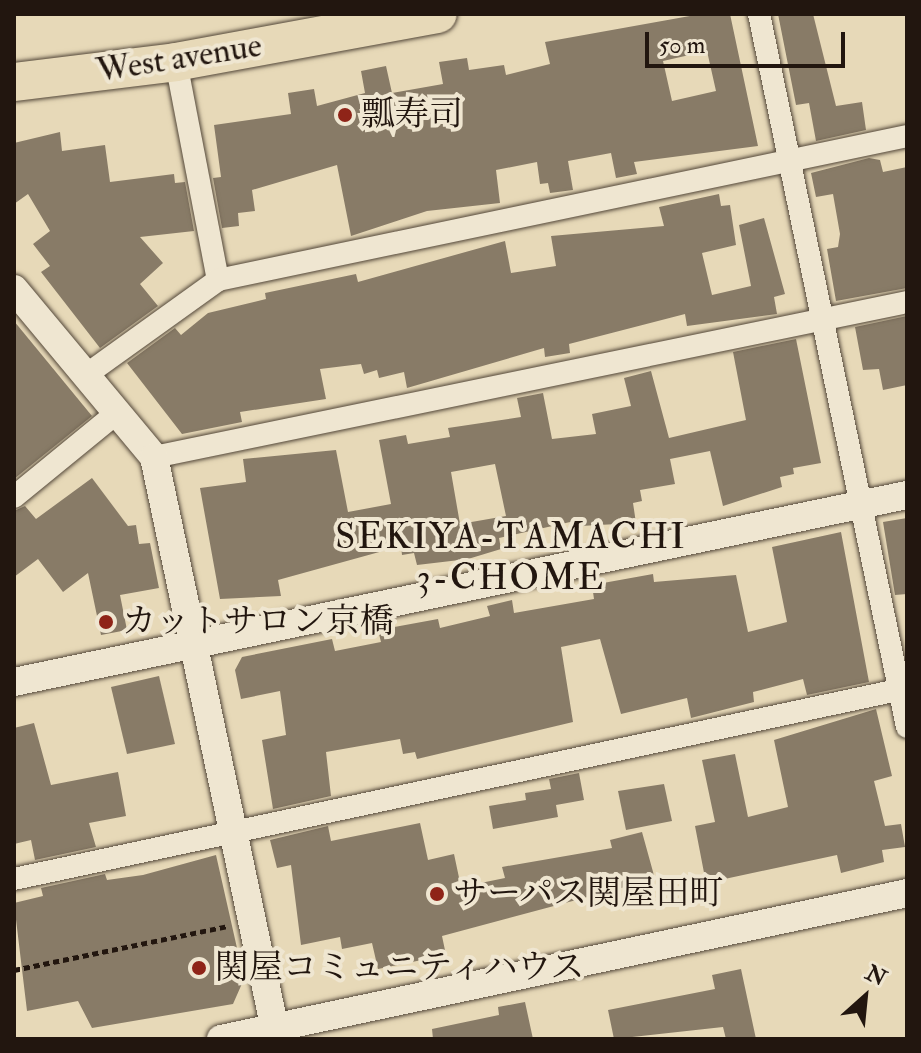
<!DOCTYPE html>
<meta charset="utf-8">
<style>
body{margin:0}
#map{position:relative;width:921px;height:1053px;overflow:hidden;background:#e7d9b8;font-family:"IM FELL Double Pica","Noto Serif JP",serif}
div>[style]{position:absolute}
.building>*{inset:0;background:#887b67}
.path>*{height:5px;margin-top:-2.5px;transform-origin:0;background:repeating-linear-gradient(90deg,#22160f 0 6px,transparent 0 10px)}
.roads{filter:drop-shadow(0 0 2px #534739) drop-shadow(0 0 2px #534739)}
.minor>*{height:22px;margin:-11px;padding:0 11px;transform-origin:11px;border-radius:11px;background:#efe6d1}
.tertiary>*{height:28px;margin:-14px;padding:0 14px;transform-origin:14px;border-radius:14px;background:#efe6d1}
.trunk>*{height:38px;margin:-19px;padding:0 19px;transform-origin:19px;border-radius:19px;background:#e7d9b8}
.dots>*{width:22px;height:22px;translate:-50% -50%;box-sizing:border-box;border:4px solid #efe6d1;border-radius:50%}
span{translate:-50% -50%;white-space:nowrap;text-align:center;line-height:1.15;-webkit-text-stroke:8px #efe6d1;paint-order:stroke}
.street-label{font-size:34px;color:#22160f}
.poi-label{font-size:34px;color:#22160f}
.left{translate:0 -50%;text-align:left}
.neighbourhood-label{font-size:36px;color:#22160f;letter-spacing:2px}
.frame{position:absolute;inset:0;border:16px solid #22160f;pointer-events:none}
.north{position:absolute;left:825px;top:957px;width:80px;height:80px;-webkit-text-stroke:6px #efe6d1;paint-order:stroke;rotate:27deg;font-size:22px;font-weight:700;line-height:32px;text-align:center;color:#22160f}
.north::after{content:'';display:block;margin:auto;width:28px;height:36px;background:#22160f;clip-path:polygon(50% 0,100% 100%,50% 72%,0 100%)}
.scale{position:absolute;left:645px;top:32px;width:200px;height:36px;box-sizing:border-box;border:4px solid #22160f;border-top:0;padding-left:10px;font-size:24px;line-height:28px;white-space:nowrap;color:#22160f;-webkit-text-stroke:6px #efe6d1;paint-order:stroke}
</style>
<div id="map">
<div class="building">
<i style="clip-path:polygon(evenodd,701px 14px,730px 14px,758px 146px,634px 162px,637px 174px,616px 178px,611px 153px,568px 161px,573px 190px,550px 193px,548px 183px,540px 184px,537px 162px,496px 170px,500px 203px,427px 211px,351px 236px,337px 165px,252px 190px,255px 211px,238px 213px,239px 226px,222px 228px,213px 178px,221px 177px,214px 125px,291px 114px,288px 93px,314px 89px,317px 106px,365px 93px,361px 71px,386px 66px,392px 93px,443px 84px,439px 62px,467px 58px,469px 70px,504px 65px,506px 75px,550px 64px,545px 42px,701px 14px,707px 51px,716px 91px,672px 101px,663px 61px,707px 51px)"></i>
<i style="clip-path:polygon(778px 14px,813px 14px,836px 106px,862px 102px,866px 130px,816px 141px,809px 103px,796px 105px)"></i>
<i style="clip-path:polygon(60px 132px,62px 151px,105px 145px,110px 182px,174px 174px,175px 183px,185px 182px,194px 231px,140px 237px,163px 263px,140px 284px,158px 306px,100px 348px,41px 272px,50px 266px,33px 244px,50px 231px,28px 194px,14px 204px,14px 143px)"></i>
<i style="clip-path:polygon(869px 158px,880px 160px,883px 172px,907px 167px,907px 288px,836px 301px,827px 249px,838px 247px,840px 234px,833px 194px,816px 197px,811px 173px)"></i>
<i style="clip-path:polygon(719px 194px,721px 206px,730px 205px,736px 245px,702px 253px,712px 295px,751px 286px,739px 225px,764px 218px,785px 294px,774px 297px,777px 314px,687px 326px,685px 314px,569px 344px,570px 353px,545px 357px,544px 348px,407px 388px,404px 372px,379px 378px,377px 370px,364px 374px,361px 364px,320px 369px,326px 399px,240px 412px,242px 422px,182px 434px,127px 363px,175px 328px,181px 335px,208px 313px,266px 299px,265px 293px,356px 274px,358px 282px,505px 241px,511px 273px,556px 266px,551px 236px,664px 226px,659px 207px)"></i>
<i style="clip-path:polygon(907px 316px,907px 385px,883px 390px,879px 369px,863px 370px,855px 327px)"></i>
<i style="clip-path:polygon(14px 321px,92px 416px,14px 479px)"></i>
<i style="clip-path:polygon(evenodd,796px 339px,821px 463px,793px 468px,794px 474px,780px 477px,782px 487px,723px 506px,710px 451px,670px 459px,675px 484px,640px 490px,642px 501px,633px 503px,636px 523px,580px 526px,579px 520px,499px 538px,501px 549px,468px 559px,417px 565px,414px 553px,402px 555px,401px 546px,278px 580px,281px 596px,220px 599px,200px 488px,246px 482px,243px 459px,336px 450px,348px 512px,391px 504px,379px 440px,406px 435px,408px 444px,450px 437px,448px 428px,521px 417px,517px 398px,543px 393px,552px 439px,596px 434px,592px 414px,631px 406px,624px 378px,651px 371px,669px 438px,746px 420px,733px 352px,796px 339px,495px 464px,506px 516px,460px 524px,451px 472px,495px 464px)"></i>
<i style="clip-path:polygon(92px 478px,128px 526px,136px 525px,139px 544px,150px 543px,159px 588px,120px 595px,127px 630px,101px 635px,88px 573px,63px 592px,38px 559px,14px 577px,14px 511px,25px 506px,36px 519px)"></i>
<i style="clip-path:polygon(907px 518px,907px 594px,895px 595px,883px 522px)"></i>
<i style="clip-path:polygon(841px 532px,869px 682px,807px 695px,803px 679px,753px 692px,754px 702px,691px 718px,687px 698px,621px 714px,600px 639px,561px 647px,573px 722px,417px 759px,415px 752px,403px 754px,400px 739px,326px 752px,331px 796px,273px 809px,262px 740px,286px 735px,280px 691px,241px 699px,235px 670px,242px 657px,332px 639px,335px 651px,381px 642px,378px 630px,438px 619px,440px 628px,490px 616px,487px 606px,512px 600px,514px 613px,594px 599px,592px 585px,653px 574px,654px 582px,736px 575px,748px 632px,787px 622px,772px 547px)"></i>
<i style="clip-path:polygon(159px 676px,175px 744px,127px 754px,111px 687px)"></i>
<i style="clip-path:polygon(876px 709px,892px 776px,874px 781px,885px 826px,901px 824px,905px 847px,882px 850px,884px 862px,841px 873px,837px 855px,706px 883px,695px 826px,715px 822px,702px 760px,735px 754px,748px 817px,788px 807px,774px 740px)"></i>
<i style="clip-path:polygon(34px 723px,51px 785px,118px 772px,126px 816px,89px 823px,96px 847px,35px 860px,31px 840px,14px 844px,14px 728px)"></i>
<i style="clip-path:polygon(579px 773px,584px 800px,556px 805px,558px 817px,493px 829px,489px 806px,526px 800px,525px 793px,551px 789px,549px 779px)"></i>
<i style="clip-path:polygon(664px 784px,672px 821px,626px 830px,618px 791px)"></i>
<i style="clip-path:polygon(420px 823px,428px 860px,454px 854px,461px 887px,505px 878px,502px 867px,612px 848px,610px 840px,642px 832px,655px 879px,442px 936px,446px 955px,378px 969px,372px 943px,342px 949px,340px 937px,301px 945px,291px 865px,277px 868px,270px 840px,328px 826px,331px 841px)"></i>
<i style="clip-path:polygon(216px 855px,244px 979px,233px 1004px,92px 1028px,78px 1001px,27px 1011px,14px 903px,43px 896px,41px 888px,105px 874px,107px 880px,143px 875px)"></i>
<i style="clip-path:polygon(741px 969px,756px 1039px,726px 1039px,723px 1027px,614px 1039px,608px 1010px,715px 989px,712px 975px)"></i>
<i style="clip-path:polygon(525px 1002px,533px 1039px,433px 1039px,432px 1029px,499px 1015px,498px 1007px)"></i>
</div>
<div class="path">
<i style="left:14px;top:970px;width:218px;rotate:-11.6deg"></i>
</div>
<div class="roads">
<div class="minor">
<i style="left:759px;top:14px;width:728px;rotate:78.27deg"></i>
<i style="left:176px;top:62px;width:222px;rotate:79.1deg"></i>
<i style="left:86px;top:375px;width:163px;rotate:-35.7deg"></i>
<i style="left:218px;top:280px;width:704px;rotate:-11.8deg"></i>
<i style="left:154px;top:457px;width:769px;rotate:-11.63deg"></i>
<i style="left:14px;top:497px;width:134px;rotate:-39.3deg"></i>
<i style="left:14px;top:879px;width:913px;rotate:-12.07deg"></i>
</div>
<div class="tertiary">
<i style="left:14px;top:289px;width:219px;rotate:50.2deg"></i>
<i style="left:154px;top:457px;width:595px;rotate:78.07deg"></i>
<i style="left:14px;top:682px;width:912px;rotate:-11.83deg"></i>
<i style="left:221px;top:1039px;width:701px;rotate:-12.01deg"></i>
</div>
<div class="trunk">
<i style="left:14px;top:82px;width:163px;rotate:-7deg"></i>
<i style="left:176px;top:62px;width:266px;rotate:-10.4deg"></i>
</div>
</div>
<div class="dots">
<i style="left:345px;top:115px;background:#8f2418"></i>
<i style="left:106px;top:622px;background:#8f2418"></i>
<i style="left:437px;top:894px;background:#8f2418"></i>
<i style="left:199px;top:968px;background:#8f2418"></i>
</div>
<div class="street-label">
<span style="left:179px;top:58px;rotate:-9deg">West avenue</span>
</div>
<div class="poi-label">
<span class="left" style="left:361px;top:115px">瓢寿司</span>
<span class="left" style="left:122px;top:622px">カットサロン京橋</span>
<span class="left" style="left:453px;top:894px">サーパス関屋田町</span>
<span class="left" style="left:215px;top:968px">関屋コミュニティハウス</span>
</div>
<div class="neighbourhood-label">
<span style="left:511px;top:557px">SEKIYA-TAMACHI<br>3-CHOME</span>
</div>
<div class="frame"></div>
<div class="north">N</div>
<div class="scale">50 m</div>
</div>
